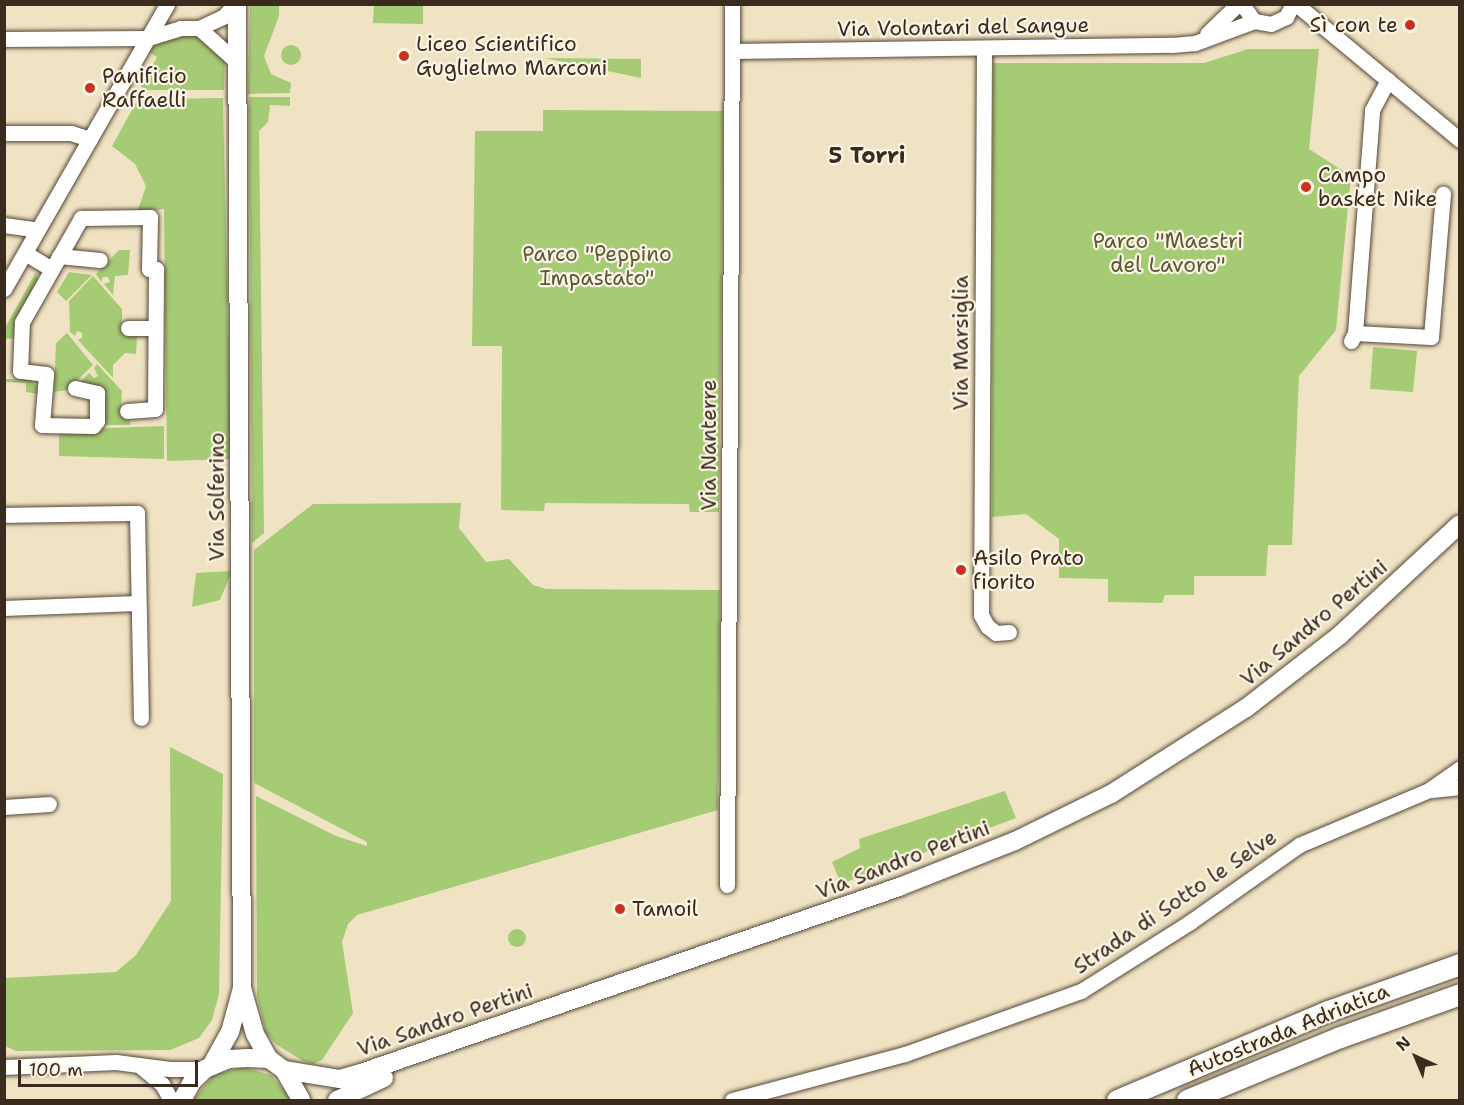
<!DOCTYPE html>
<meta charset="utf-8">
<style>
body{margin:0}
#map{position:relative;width:1464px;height:1105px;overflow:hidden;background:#f0e3c4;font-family:"Shantell Sans",sans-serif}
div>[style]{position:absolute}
.green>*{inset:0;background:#a5cb75}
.round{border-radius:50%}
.roads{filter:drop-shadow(0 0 2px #564637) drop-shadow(0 0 2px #564637)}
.minor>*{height:15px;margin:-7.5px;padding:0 7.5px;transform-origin:7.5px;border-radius:7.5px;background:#fff}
.major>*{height:18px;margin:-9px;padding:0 9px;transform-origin:9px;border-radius:9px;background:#fff}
.highway>*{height:21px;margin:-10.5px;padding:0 10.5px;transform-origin:10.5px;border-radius:10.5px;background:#fff}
.dots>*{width:16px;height:16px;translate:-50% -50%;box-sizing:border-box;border:3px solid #fcf5e5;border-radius:50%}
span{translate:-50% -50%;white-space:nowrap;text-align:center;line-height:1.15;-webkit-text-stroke:4.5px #fcf5e5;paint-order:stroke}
.poi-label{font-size:21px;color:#3b2a1e}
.right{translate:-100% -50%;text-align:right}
.left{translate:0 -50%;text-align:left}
.street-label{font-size:21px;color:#3b2a1e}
.park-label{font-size:21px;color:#5b5a38}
.neighbourhood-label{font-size:22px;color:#3b2a1e;font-weight:700}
.frame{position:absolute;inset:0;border:6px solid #3b2a1e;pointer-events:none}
.north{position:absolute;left:1386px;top:1027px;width:60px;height:60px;-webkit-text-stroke:4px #fcf5e5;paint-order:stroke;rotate:316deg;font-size:16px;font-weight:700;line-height:24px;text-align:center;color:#3b2a1e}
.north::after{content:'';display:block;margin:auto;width:21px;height:27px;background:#3b2a1e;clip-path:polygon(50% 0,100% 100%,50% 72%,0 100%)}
.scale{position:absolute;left:18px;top:1060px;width:180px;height:27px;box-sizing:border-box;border:3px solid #3b2a1e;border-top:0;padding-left:8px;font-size:18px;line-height:21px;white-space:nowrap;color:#3b2a1e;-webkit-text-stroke:4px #fcf5e5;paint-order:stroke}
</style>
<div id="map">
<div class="green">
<i style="clip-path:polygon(250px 5px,279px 5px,279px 16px,264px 56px,271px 74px,291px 83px,290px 93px,248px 94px)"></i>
<i style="clip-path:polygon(374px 5px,423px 5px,423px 24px,373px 23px)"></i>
<i style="clip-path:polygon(198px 30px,225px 58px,224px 90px,144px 90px,141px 86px,157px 57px,149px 52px,159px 39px)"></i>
<i class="round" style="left:281px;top:45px;width:20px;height:20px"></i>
<i style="clip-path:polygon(1248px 49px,1319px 49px,1309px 149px,1351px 176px,1336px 330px,1299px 376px,1292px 545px,1268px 545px,1266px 576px,1194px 576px,1194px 595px,1165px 595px,1162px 603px,1108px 602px,1108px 579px,1059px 578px,1059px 539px,1026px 514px,992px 517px,993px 63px,1204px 63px)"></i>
<i style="clip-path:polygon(545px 58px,641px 59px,641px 78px)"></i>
<i style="clip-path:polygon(249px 97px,290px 97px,290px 106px,270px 105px,268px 122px,259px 131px,264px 533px,252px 543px)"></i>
<i style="clip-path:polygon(223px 98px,231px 459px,167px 461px,164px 209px,137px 213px,146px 186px,135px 164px,112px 146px,138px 99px)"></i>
<i style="clip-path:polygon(543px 110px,723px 111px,719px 512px,690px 512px,689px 504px,545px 503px,544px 511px,501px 510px,502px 346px,472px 346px,475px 131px,543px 131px)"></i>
<i style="clip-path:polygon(119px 250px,130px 250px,128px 275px,115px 276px,113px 295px,104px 284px,110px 282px,108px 277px,103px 277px,101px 282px,96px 274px)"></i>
<i style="clip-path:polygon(36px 272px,38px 283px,16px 338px,5px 339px,5px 328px)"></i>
<i style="clip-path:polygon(69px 272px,92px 275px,66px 301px,57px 292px)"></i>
<i style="clip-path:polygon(93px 276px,122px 309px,122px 328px,126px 333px,137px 336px,136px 354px,125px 353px,113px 365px,113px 378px,78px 340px,82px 338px,82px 333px,77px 331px,75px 336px,70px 332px,69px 301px)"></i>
<i style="clip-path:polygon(67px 333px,93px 365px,67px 390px,54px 392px,56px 343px)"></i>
<i style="clip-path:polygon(1373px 347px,1417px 351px,1413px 392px,1370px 389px)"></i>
<i style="clip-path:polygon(97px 364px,122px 391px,121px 406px,131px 417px,130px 425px,99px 425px,101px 397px,77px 386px,89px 373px,94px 378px,98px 376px,94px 368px)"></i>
<i style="clip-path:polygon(5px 379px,30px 379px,38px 388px,38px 394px,26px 392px,26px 383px,5px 382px)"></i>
<i style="clip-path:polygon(164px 426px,164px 459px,59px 456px,59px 430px)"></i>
<i style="clip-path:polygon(461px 503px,459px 528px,486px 562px,509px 559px,533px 585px,546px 589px,720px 590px,718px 810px,357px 915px,348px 924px,342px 942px,353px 1013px,322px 1060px,313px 1064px,303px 1061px,277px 1045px,266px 1033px,257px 996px,256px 796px,336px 836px,367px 846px,367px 842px,254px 783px,254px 550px,313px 504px)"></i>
<i style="clip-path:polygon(232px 571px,220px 600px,192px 607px,196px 573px)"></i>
<i style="clip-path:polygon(170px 747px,223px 774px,219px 994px,212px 1020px,199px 1038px,170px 1050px,16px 1051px,5px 1046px,5px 978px,116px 972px,136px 955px,171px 901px)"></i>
<i style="clip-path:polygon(1005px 791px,1016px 818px,841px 884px,832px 862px,860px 848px,859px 839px)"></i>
<i class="round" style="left:508px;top:929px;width:18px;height:18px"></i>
<i style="clip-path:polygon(243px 1067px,271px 1075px,292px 1100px,193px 1100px,214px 1075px)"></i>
</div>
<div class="roads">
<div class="minor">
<i style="left:1242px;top:4px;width:21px;rotate:55deg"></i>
<i style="left:1254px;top:21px;width:17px;rotate:10deg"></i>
<i style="left:1271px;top:24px;width:17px;rotate:-25deg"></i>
<i style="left:1286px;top:17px;width:15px;rotate:-62deg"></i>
<i style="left:1296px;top:4px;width:213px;rotate:39.7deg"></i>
<i style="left:199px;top:28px;width:52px;rotate:41.9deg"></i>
<i style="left:1207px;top:34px;width:43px;rotate:-44.1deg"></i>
<i style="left:4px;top:39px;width:144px;rotate:-0.4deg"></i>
<i style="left:148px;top:38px;width:34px;rotate:-17deg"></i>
<i style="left:180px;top:28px;width:19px"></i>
<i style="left:199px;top:28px;width:26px;rotate:-25deg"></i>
<i style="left:223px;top:17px;width:18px;rotate:-47deg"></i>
<i style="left:984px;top:48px;width:567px;rotate:90.3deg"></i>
<i style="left:981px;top:615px;width:13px;rotate:61deg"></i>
<i style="left:987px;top:626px;width:11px;rotate:38deg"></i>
<i style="left:996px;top:633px;width:13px;rotate:-4deg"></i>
<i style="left:732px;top:51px;width:440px;rotate:-0.8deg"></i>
<i style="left:1172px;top:45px;width:23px;rotate:-5deg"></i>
<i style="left:1195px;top:43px;width:63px;rotate:-20.4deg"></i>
<i style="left:4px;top:133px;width:67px"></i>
<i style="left:71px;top:133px;width:20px;rotate:18deg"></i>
<i style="left:4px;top:225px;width:34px;rotate:8deg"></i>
<i style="left:25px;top:253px;width:31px;rotate:31deg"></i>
<i style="left:59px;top:256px;width:41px;rotate:5.6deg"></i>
<i style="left:4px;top:289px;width:328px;rotate:-60.2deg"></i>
<i style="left:128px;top:328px;width:27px"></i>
<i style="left:1355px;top:333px;width:76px;rotate:3deg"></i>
<i style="left:1431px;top:337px;width:144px;rotate:-85.2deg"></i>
<i style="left:1351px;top:341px;width:9px;rotate:-63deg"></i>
<i style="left:1355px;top:333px;width:224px;rotate:-85.6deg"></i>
<i style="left:1372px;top:110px;width:34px;rotate:-62deg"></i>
<i style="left:75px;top:388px;width:23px;rotate:13deg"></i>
<i style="left:97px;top:393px;width:28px;rotate:90deg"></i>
<i style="left:97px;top:421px;width:6px;rotate:129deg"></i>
<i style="left:93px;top:426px;width:51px;rotate:-178.9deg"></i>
<i style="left:42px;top:425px;width:51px;rotate:-85.5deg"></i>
<i style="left:46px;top:374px;width:26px;rotate:-173deg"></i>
<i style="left:20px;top:371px;width:49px;rotate:-87.7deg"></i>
<i style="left:22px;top:322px;width:120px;rotate:-60.4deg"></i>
<i style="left:81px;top:218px;width:69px;rotate:-0.8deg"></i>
<i style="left:150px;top:217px;width:52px;rotate:91.1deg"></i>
<i style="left:149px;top:269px;width:7px"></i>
<i style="left:156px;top:269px;width:140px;rotate:90.4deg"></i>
<i style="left:155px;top:409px;width:28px;rotate:176deg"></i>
<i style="left:4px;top:515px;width:133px;rotate:-0.9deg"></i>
<i style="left:137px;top:513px;width:205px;rotate:88.9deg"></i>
<i style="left:4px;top:608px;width:132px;rotate:-2.2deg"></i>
<i style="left:1432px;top:790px;width:28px;rotate:-6deg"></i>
<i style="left:4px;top:807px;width:45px;rotate:-3.8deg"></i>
<i style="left:727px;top:885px;width:881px;rotate:-89.67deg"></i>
<i style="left:139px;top:1065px;width:30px;rotate:40deg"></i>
<i style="left:162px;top:1084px;width:18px;rotate:61deg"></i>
<i style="left:4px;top:1067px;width:112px;rotate:-2.6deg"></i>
<i style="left:116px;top:1062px;width:54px;rotate:7.4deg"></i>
<i style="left:170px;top:1069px;width:35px"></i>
<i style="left:732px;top:1100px;width:179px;rotate:-14.9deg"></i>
<i style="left:905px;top:1054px;width:187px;rotate:-19.7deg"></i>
<i style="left:1081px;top:991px;width:129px;rotate:-32.3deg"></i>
<i style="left:1190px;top:922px;width:133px;rotate:-35.2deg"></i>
<i style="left:1299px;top:845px;width:141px;rotate:-22.9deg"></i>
<i style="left:1429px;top:790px;width:38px;rotate:-35deg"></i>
</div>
<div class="major">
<i style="left:237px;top:4px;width:984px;rotate:89.71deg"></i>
<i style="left:242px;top:988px;width:48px;rotate:74.2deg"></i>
<i style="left:255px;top:1034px;width:29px;rotate:61deg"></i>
<i style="left:211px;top:1066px;width:39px;rotate:-61deg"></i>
<i style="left:230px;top:1032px;width:46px;rotate:-74.7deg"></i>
<i style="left:284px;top:1070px;width:57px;rotate:9.1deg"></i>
<i style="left:340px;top:1079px;width:22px;rotate:-16deg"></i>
<i style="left:361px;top:1073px;width:569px;rotate:-19.07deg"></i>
<i style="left:899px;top:887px;width:125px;rotate:-21.6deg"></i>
<i style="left:1015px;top:841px;width:107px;rotate:-26.1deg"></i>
<i style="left:1111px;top:794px;width:160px;rotate:-32.5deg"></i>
<i style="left:1246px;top:708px;width:119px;rotate:-37.8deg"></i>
<i style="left:1340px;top:635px;width:163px;rotate:-42.8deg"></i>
<i style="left:182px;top:1100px;width:21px;rotate:-61deg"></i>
<i style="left:192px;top:1082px;width:18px;rotate:-45deg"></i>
<i style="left:205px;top:1069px;width:26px;rotate:-23deg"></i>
<i style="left:229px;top:1059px;width:19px;rotate:-3deg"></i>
<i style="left:248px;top:1058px;width:21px;rotate:3deg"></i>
<i style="left:269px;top:1059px;width:19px;rotate:36deg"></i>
<i style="left:284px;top:1070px;width:34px;rotate:60deg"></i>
<i style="left:337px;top:1100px;width:52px;rotate:-25.1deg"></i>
</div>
<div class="highway">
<i style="left:1117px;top:1100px;width:229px;rotate:-22.9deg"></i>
<i style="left:1328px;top:1011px;width:140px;rotate:-19.6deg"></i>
<i style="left:1187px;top:1100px;width:165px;rotate:-22.4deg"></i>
<i style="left:1340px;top:1037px;width:127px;rotate:-19.7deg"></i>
</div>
</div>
<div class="dots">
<i style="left:1410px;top:25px;background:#c8321e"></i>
<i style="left:404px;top:56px;background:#c8321e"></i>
<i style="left:90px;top:88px;background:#c8321e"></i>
<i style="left:1306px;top:187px;background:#c8321e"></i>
<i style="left:961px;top:570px;background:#c8321e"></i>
<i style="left:620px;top:909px;background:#c8321e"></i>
</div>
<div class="poi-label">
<span class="right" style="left:1398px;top:25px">Sì con te</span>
<span class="left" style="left:416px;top:56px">Liceo Scientifico<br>Guglielmo Marconi</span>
<span class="left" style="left:102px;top:88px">Panificio<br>Raffaelli</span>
<span class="left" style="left:1318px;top:187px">Campo<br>basket Nike</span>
<span class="left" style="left:973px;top:570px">Asilo Prato<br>fiorito</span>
<span class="left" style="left:632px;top:909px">Tamoil</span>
</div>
<div class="street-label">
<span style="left:963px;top:27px;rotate:-1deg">Via Volontari del Sangue</span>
<span style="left:961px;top:343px;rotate:-90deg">Via Marsiglia</span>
<span style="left:709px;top:445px;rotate:-90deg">Via Nanterre</span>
<span style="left:217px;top:497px;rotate:-90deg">Via Solferino</span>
<span style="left:1314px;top:623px;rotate:-40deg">Via Sandro Pertini</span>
<span style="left:903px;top:860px;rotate:-21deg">Via Sandro Pertini</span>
<span style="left:1175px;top:902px;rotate:-34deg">Strada di Sotto le Selve</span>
<span style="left:445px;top:1020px;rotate:-19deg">Via Sandro Pertini</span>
<span style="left:1288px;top:1030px;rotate:-22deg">Autostrada Adriatica</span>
</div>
<div class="park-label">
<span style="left:1168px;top:253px">Parco "Maestri<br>del Lavoro"</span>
<span style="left:597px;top:266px">Parco "Peppino<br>Impastato"</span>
</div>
<div class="neighbourhood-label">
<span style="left:867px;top:156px">5 Torri</span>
</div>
<div class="frame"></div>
<div class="north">N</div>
<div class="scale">100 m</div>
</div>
